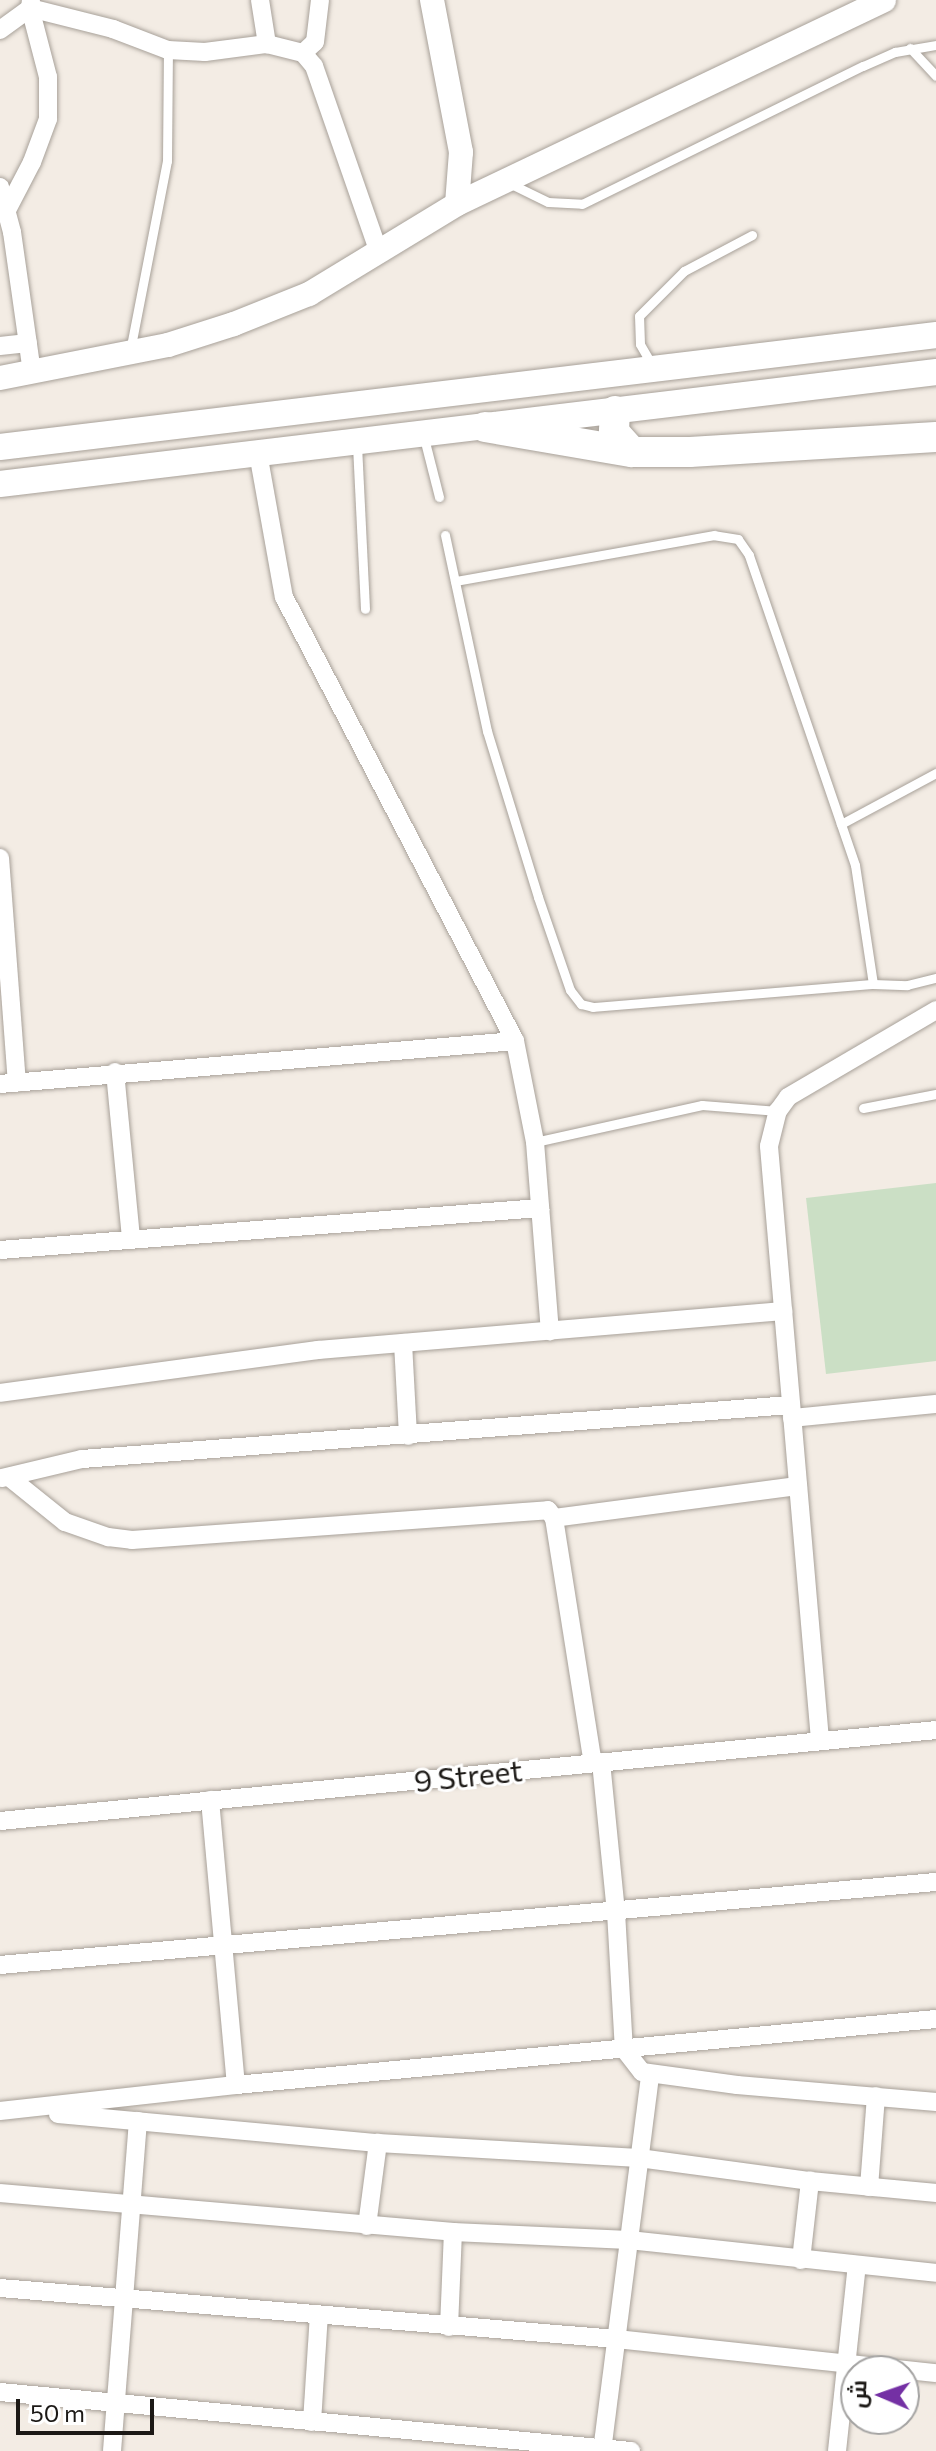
<!DOCTYPE html>
<meta charset="utf-8">
<style>
body{margin:0}
#map{position:relative;width:936px;height:2451px;overflow:hidden;background:#f3ece4;font-family:Commissioner,Cairo,sans-serif}
div>[style]{position:absolute}
.green>*{inset:0;background:#cbdfc5}
.roads{filter:drop-shadow(0 0 2px #a8a199) drop-shadow(0 0 2px #a8a199)}
.service>*{height:9px;margin:-4.5px;padding:0 4.5px;transform-origin:4.5px;border-radius:4.5px;background:#fff}
.minor>*{height:18px;margin:-9px;padding:0 9px;transform-origin:9px;border-radius:9px;background:#fff}
.tertiary>*{height:24px;margin:-12px;padding:0 12px;transform-origin:12px;border-radius:12px;background:#fff}
.secondary>*{height:26px;margin:-13px;padding:0 13px;transform-origin:13px;border-radius:13px;background:#fff}
.trunk>*{height:30px;margin:-15px;padding:0 15px;transform-origin:15px;border-radius:15px;background:#fff}
span{translate:-50% -50%;white-space:nowrap;text-align:center;line-height:1.15;-webkit-text-stroke:6px #fff;paint-order:stroke}
.street-label{font-size:30px;color:#1c1916}
.north{position:absolute;left:840px;top:2355px;width:80px;height:80px;box-sizing:border-box;background:#fff;border:2px solid #a4a3a2;border-radius:50%;rotate:272deg;font-size:22px;font-weight:700;line-height:32px;text-align:center;color:#1c1916}
.north::after{content:'';display:block;margin:auto;width:28px;height:36px;background:#7430a4;clip-path:polygon(50% 0,100% 100%,50% 72%,0 100%)}
.scale{position:absolute;left:16px;top:2399px;width:138px;height:36px;box-sizing:border-box;border:4px solid #1c1916;border-top:0;padding-left:10px;font-size:24px;line-height:28px;white-space:nowrap;color:#1c1916;-webkit-text-stroke:6px #fff;paint-order:stroke}
</style>
<div id="map">
<div class="green">
<i style="clip-path:polygon(936px 1183px,936px 1361px,826px 1374px,806px 1198px)"></i>
</div>
<div class="roads">
<div class="service">
<i style="left:910px;top:48px;width:38px;rotate:47deg"></i>
<i style="left:509px;top:183px;width:43px;rotate:26deg"></i>
<i style="left:548px;top:202px;width:34px;rotate:3deg"></i>
<i style="left:582px;top:204px;width:313px;rotate:-26.2deg"></i>
<i style="left:863px;top:66px;width:35px;rotate:-24deg"></i>
<i style="left:895px;top:52px;width:42px;rotate:-9.7deg"></i>
<i style="left:130px;top:351px;width:194px;rotate:-79deg"></i>
<i style="left:167px;top:161px;width:111px;rotate:-89.5deg"></i>
<i style="left:652px;top:365px;width:24px;rotate:-120deg"></i>
<i style="left:640px;top:344px;width:28px;rotate:-92deg"></i>
<i style="left:639px;top:316px;width:64px;rotate:-45deg"></i>
<i style="left:684px;top:271px;width:77px;rotate:-27.9deg"></i>
<i style="left:423px;top:434px;width:65px;rotate:75.7deg"></i>
<i style="left:357px;top:445px;width:164px;rotate:87.2deg"></i>
<i style="left:445px;top:535px;width:200px;rotate:77.9deg"></i>
<i style="left:487px;top:731px;width:174px;rotate:72.9deg"></i>
<i style="left:538px;top:897px;width:98px;rotate:71deg"></i>
<i style="left:570px;top:990px;width:18px;rotate:52deg"></i>
<i style="left:581px;top:1004px;width:12px;rotate:14deg"></i>
<i style="left:593px;top:1007px;width:281px;rotate:-4.7deg"></i>
<i style="left:873px;top:984px;width:120px;rotate:-98.6deg"></i>
<i style="left:855px;top:865px;width:328px;rotate:-108.9deg"></i>
<i style="left:749px;top:555px;width:19px;rotate:-125deg"></i>
<i style="left:738px;top:539px;width:24px;rotate:-171deg"></i>
<i style="left:714px;top:535px;width:263px;rotate:169.9deg"></i>
<i style="left:841px;top:824px;width:108px;rotate:-28.2deg"></i>
<i style="left:873px;top:984px;width:34px;rotate:2deg"></i>
<i style="left:907px;top:985px;width:30px;rotate:-14deg"></i>
<i style="left:863px;top:1108px;width:74px;rotate:-10.9deg"></i>
<i style="left:535px;top:1142px;width:171px;rotate:-12.5deg"></i>
<i style="left:702px;top:1105px;width:76px;rotate:4.5deg"></i>
</div>
<div class="minor">
<i style="left:260px;top:0;width:45px;rotate:81deg"></i>
<i style="left:267px;top:44px;width:37px;rotate:14deg"></i>
<i style="left:303px;top:53px;width:17px;rotate:50deg"></i>
<i style="left:314px;top:66px;width:198px;rotate:70.8deg"></i>
<i style="left:30px;top:8px;width:86px;rotate:14.2deg"></i>
<i style="left:113px;top:29px;width:59px;rotate:20.9deg"></i>
<i style="left:168px;top:50px;width:37px;rotate:3deg"></i>
<i style="left:205px;top:52px;width:63px;rotate:-7.4deg"></i>
<i style="left:0;top:30px;width:37px;rotate:-36deg"></i>
<i style="left:30px;top:8px;width:8px;rotate:-83deg"></i>
<i style="left:303px;top:53px;width:16px;rotate:-43deg"></i>
<i style="left:315px;top:42px;width:42px;rotate:-83.2deg"></i>
<i style="left:0;top:187px;width:47px;rotate:75.1deg"></i>
<i style="left:12px;top:232px;width:142px;rotate:81.9deg"></i>
<i style="left:7px;top:210px;width:54px;rotate:-62.5deg"></i>
<i style="left:32px;top:162px;width:46px;rotate:-69.6deg"></i>
<i style="left:48px;top:119px;width:42px;rotate:-90deg"></i>
<i style="left:48px;top:77px;width:71px;rotate:-104.6deg"></i>
<i style="left:0;top:346px;width:28px;rotate:-6deg"></i>
<i style="left:258px;top:453px;width:146px;rotate:79.8deg"></i>
<i style="left:284px;top:597px;width:500px;rotate:62.51deg"></i>
<i style="left:515px;top:1041px;width:103px;rotate:78.8deg"></i>
<i style="left:535px;top:1142px;width:190px;rotate:85.5deg"></i>
<i style="left:0;top:858px;width:225px;rotate:85.7deg"></i>
<i style="left:115px;top:1072px;width:167px;rotate:84.5deg"></i>
<i style="left:0;top:1084px;width:517px;rotate:-4.77deg"></i>
<i style="left:0;top:1250px;width:542px;rotate:-4.45deg"></i>
<i style="left:403px;top:1343px;width:93px;rotate:86.9deg"></i>
<i style="left:0;top:1393px;width:321px;rotate:-7.7deg"></i>
<i style="left:318px;top:1350px;width:467px;rotate:-4.8deg"></i>
<i style="left:792px;top:1418px;width:145px;rotate:-5.6deg"></i>
<i style="left:9px;top:1477px;width:72px;rotate:38.8deg"></i>
<i style="left:65px;top:1522px;width:46px;rotate:19.2deg"></i>
<i style="left:108px;top:1537px;width:24px;rotate:7deg"></i>
<i style="left:132px;top:1540px;width:417px;rotate:-4.1deg"></i>
<i style="left:548px;top:1510px;width:10px;rotate:53deg"></i>
<i style="left:554px;top:1518px;width:248px;rotate:81deg"></i>
<i style="left:2px;top:1478px;width:82px;rotate:-13.4deg"></i>
<i style="left:82px;top:1459px;width:711px;rotate:-4.36deg"></i>
<i style="left:554px;top:1518px;width:246px;rotate:-7.5deg"></i>
<i style="left:820px;top:1740px;width:596px;rotate:-94.91deg"></i>
<i style="left:769px;top:1146px;width:36px;rotate:-76deg"></i>
<i style="left:778px;top:1111px;width:17px;rotate:-54deg"></i>
<i style="left:788px;top:1097px;width:172px;rotate:-30.4deg"></i>
<i style="left:601px;top:1762px;width:151px;rotate:84.3deg"></i>
<i style="left:616px;top:1912px;width:137px;rotate:86.7deg"></i>
<i style="left:624px;top:2049px;width:29px;rotate:52deg"></i>
<i style="left:642px;top:2072px;width:96px;rotate:7.8deg"></i>
<i style="left:737px;top:2085px;width:200px;rotate:4.9deg"></i>
<i style="left:210px;top:1800px;width:286px;rotate:84.8deg"></i>
<i style="left:0;top:1821px;width:940px;rotate:-5.55deg"></i>
<i style="left:0;top:1965px;width:940px;rotate:-5.07deg"></i>
<i style="left:0;top:2111px;width:237px;rotate:-6.3deg"></i>
<i style="left:236px;top:2085px;width:703px;rotate:-5.39deg"></i>
<i style="left:58px;top:2114px;width:321px;rotate:5.2deg"></i>
<i style="left:378px;top:2143px;width:261px;rotate:3.3deg"></i>
<i style="left:639px;top:2158px;width:173px;rotate:7.7deg"></i>
<i style="left:810px;top:2181px;width:127px;rotate:5.4deg"></i>
<i style="left:869px;top:2187px;width:91px;rotate:-85.6deg"></i>
<i style="left:0;top:2193px;width:455px;rotate:4.9deg"></i>
<i style="left:453px;top:2232px;width:176px;rotate:2.6deg"></i>
<i style="left:629px;top:2240px;width:309px;rotate:6.1deg"></i>
<i style="left:367px;top:2226px;width:84px;rotate:-82.5deg"></i>
<i style="left:801px;top:2260px;width:80px;rotate:-83.5deg"></i>
<i style="left:0;top:2288px;width:618px;rotate:4.73deg"></i>
<i style="left:616px;top:2339px;width:322px;rotate:6.1deg"></i>
<i style="left:449px;top:2327px;width:95px;rotate:-87.6deg"></i>
<i style="left:0;top:2392px;width:634px;rotate:5.34deg"></i>
<i style="left:312px;top:2422px;width:107px;rotate:-86.3deg"></i>
<i style="left:112px;top:2451px;width:331px;rotate:-85.5deg"></i>
<i style="left:602px;top:2451px;width:379px;rotate:-82.7deg"></i>
<i style="left:837px;top:2451px;width:187px;rotate:-83.9deg"></i>
</div>
<div class="tertiary">
<i style="left:432px;top:0;width:155px;rotate:79.2deg"></i>
<i style="left:461px;top:152px;width:52px;rotate:94.4deg"></i>
<i style="left:0;top:378px;width:171px;rotate:-11.1deg"></i>
<i style="left:168px;top:345px;width:69px;rotate:-17.7deg"></i>
<i style="left:234px;top:324px;width:81px;rotate:-21.8deg"></i>
<i style="left:309px;top:294px;width:173px;rotate:-31.3deg"></i>
<i style="left:457px;top:204px;width:473px;rotate:-25.5deg"></i>
</div>
<div class="secondary">
<i style="left:0;top:447px;width:943px;rotate:-6.82deg"></i>
<i style="left:0;top:484px;width:943px;rotate:-6.82deg"></i>
</div>
<div class="trunk">
<i style="left:615px;top:411px;width:21px;rotate:93deg"></i>
<i style="left:614px;top:432px;width:27px;rotate:48deg"></i>
<i style="left:485px;top:427px;width:149px;rotate:9.7deg"></i>
<i style="left:632px;top:452px;width:58px"></i>
<i style="left:690px;top:452px;width:246px;rotate:-3.5deg"></i>
</div>
</div>
<div class="street-label">
<span style="left:468px;top:1775px;rotate:-6deg">9 Street</span>
</div>
<div class="north">ش</div>
<div class="scale">50 m</div>
</div>
